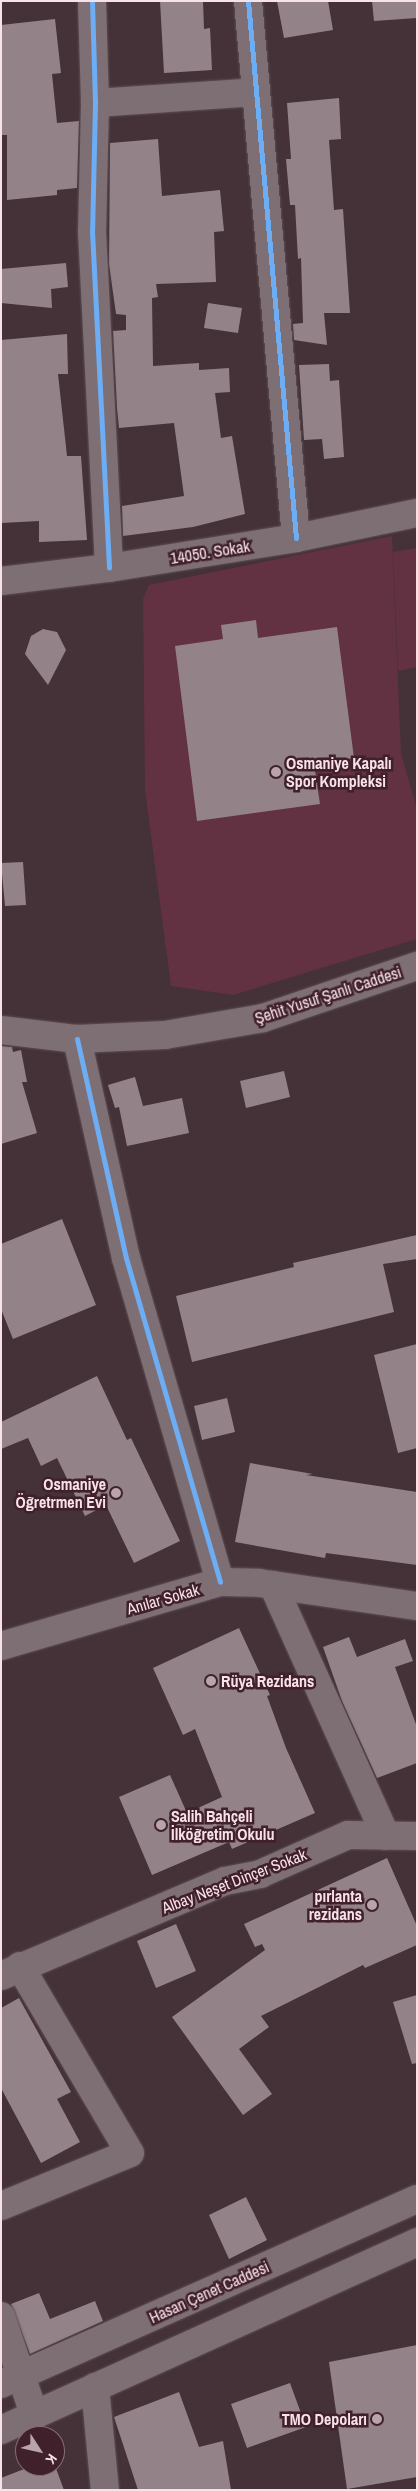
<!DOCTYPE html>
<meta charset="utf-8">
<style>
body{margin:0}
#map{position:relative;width:418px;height:2491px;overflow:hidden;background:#443238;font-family:"Archivo Narrow",sans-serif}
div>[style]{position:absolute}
.green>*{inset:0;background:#623142}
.building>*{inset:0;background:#938388}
.roads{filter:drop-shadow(0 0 1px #5f4f55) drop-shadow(0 0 1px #5f4f55)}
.minor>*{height:28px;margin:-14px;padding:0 14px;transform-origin:14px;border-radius:14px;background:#7e6f74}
.cycleway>*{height:5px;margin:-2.5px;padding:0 2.5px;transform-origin:2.5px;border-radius:2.5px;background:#6dadf4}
.dots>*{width:14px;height:14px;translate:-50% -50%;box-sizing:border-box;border:2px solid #40212b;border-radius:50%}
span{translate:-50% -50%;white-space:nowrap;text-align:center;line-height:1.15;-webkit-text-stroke:5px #40212b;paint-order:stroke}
.street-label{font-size:16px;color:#f8e2e8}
.poi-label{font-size:16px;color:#f8e2e8;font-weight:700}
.left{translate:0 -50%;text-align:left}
.right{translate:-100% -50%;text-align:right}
.frame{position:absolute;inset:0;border:2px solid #f8e2e8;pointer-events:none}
.north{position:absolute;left:15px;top:2426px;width:50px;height:50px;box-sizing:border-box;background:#40212b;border:1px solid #8a6e77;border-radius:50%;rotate:125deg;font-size:14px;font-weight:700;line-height:20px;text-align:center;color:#f8e2e8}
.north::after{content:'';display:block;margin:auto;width:18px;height:22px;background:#b9a4aa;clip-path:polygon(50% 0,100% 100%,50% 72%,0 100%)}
</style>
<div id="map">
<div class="green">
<i style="clip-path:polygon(392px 536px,401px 754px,417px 809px,417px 939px,233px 995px,171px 986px,145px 790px,143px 599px,149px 585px)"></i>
<i style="clip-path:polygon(417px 548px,417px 667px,398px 671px,393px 552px)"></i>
</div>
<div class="building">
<i style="clip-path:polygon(160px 1px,203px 1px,204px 29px,210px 28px,212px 70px,164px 73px)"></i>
<i style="clip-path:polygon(277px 1px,328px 1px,333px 30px,284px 38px)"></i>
<i style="clip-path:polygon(372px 1px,417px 1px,417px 18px,374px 21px)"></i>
<i style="clip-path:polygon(55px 19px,61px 73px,52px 74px,57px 123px,79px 121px,77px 188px,57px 190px,57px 195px,7px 200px,7px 135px,1px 135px,1px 25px)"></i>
<i style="clip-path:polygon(339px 98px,341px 139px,329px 140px,334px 210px,343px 209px,350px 313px,324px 313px,327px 345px,294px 340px,293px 324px,303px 323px,301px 258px,298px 259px,295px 205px,290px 205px,286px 159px,291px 159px,287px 103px)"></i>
<i style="clip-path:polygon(158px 139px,162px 196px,220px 190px,224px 231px,214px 232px,216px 282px,156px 284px,158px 297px,152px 298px,153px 366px,199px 363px,199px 370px,229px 368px,230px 392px,215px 393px,221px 438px,232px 436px,245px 514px,193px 527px,123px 536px,122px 506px,184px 496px,174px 423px,119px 428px,117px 408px,113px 331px,126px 330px,126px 315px,116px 314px,109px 264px,110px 143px)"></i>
<i style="clip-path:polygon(66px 263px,68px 287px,51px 289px,52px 308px,1px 303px,1px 269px)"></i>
<i style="clip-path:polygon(208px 303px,242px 308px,238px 333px,204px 328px)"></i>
<i style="clip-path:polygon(67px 334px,68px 374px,58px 374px,67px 456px,81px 456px,87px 540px,39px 542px,39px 521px,1px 523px,1px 340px)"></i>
<i style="clip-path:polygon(329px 364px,330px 381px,339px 380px,344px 457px,324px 459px,322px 439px,304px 440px,299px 365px)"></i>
<i style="clip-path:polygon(256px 620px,258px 638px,337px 627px,354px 758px,314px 764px,320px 804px,197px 821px,175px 646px,223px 639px,221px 625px)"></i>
<i style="clip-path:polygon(43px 629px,57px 632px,66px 650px,48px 685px,25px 654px,31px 636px)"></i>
<i style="clip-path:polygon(23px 862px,26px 905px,5px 906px,1px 863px)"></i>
<i style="clip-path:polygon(1px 1046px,12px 1047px,13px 1052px,21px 1050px,27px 1082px,22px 1082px,37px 1133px,1px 1144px)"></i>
<i style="clip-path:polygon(284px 1071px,290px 1097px,246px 1108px,240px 1081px)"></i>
<i style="clip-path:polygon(135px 1077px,143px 1106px,182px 1098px,189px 1133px,127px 1146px,119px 1107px,115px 1108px,108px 1085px)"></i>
<i style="clip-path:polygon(62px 1219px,96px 1305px,13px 1339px,1px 1309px,1px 1244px)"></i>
<i style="clip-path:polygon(417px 1235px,417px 1259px,383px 1264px,394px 1312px,192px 1362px,176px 1296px,294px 1267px,293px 1263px)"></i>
<i style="clip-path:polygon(417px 1344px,417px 1448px,398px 1453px,374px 1355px)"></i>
<i style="clip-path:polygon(97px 1376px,127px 1440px,131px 1438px,180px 1541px,134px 1563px,106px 1505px,85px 1516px,57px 1458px,41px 1466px,28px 1438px,1px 1449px,1px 1422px)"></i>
<i style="clip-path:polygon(227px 1398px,235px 1432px,202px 1440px,194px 1406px)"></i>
<i style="clip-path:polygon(250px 1463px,313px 1474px,306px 1475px,417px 1492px,417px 1565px,326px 1553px,325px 1558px,235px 1542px)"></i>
<i style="clip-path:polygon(239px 1628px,270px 1695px,267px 1696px,286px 1748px,315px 1813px,232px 1849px,229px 1842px,152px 1875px,119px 1797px,170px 1775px,187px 1813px,222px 1797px,195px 1729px,183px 1735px,153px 1668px)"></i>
<i style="clip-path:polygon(349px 1637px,357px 1657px,405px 1639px,413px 1661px,395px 1667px,417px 1727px,417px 1763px,377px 1778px,342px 1701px,323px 1647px)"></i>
<i style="clip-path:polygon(387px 1858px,417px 1926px,417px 1945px,365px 1968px,363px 1965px,261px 2016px,269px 2027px,239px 2049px,272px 2094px,243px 2115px,172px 2017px,265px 1950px,262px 1944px,255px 1947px,244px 1924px)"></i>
<i style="clip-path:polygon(176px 1924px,196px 1971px,156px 1988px,137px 1941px)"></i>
<i style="clip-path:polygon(417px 1995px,417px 2063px,412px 2064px,393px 2002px)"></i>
<i style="clip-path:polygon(19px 1998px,71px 2092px,57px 2099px,80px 2142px,41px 2163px,1px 2088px,1px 2008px)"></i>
<i style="clip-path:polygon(246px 2197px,267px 2240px,229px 2259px,209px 2215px)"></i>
<i style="clip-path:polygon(39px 2293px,50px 2319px,95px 2301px,103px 2321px,30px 2354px,11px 2304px)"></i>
<i style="clip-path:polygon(417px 2345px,417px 2477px,347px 2489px,329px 2362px)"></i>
<i style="clip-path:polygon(290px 2383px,306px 2427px,247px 2448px,231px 2404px)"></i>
<i style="clip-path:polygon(179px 2392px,199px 2447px,223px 2441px,231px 2490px,138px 2490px,114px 2417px)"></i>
<i style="clip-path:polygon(32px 2466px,55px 2466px,64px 2490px,1px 2490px,1px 2478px)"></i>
</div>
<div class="roads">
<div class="minor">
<i style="left:92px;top:1px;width:102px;rotate:88.3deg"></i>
<i style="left:95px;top:103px;width:128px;rotate:91.3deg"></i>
<i style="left:92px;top:231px;width:337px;rotate:87.1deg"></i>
<i style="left:248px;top:1px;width:539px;rotate:84.89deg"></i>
<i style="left:95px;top:103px;width:161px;rotate:-3.9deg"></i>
<i style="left:1px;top:581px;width:109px;rotate:-6.9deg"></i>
<i style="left:109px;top:568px;width:189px;rotate:-9.1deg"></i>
<i style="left:296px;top:538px;width:124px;rotate:-11.7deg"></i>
<i style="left:1px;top:1030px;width:77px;rotate:6.8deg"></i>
<i style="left:77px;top:1039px;width:88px;rotate:-2.6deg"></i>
<i style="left:165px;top:1035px;width:99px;rotate:-9.8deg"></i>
<i style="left:263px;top:1018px;width:163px;rotate:-18.7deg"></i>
<i style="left:77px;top:1039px;width:224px;rotate:77.4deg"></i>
<i style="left:126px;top:1258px;width:337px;rotate:73.8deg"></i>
<i style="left:273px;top:1585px;width:275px;rotate:65.8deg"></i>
<i style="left:1px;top:1646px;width:228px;rotate:-16.3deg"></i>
<i style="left:220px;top:1582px;width:39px;rotate:1deg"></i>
<i style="left:259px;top:1583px;width:160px;rotate:8.3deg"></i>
<i style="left:1px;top:1976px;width:243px;rotate:-23deg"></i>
<i style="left:225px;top:1881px;width:36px;rotate:-11deg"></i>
<i style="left:260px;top:1874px;width:96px;rotate:-23.9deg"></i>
<i style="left:348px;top:1835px;width:69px;rotate:0.8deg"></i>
<i style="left:1px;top:2206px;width:139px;rotate:-22.3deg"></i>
<i style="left:130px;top:2153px;width:217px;rotate:-120.5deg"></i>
<i style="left:1px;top:2316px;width:103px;rotate:71.4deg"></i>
<i style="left:1px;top:2384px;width:455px;rotate:-24deg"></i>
<i style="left:95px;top:2387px;width:103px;rotate:84.5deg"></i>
<i style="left:1px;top:2430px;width:457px;rotate:-24.3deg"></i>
</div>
</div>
<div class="cycleway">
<i style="left:92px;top:1px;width:102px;rotate:88.3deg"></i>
<i style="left:95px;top:103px;width:128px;rotate:91.3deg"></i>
<i style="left:92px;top:231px;width:337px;rotate:87.1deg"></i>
<i style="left:248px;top:1px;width:539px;rotate:84.89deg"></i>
<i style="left:77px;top:1039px;width:224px;rotate:77.4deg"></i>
<i style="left:126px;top:1258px;width:337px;rotate:73.8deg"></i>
</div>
<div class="dots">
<i style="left:276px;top:772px;background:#b9a4aa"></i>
<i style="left:116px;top:1493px;background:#b9a4aa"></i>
<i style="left:211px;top:1681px;background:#b9a4aa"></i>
<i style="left:161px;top:1825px;background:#b9a4aa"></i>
<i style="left:372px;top:1905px;background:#b9a4aa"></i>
<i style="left:377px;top:2419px;background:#b9a4aa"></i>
</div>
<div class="street-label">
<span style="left:210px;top:552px;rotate:-9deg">14050. Sokak</span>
<span style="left:328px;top:995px;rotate:-18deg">Şehit Yusuf Şanlı Caddesi</span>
<span style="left:163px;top:1599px;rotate:-16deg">Anılar Sokak</span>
<span style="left:234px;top:1881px;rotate:-21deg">Albay Neşet Dinçer Sokak</span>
<span style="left:209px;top:2292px;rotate:-24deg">Hasan Çenet Caddesi</span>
</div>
<div class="poi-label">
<span class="left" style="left:286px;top:772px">Osmaniye Kapalı<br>Spor Kompleksi</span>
<span class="right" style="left:106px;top:1493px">Osmaniye<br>Öğretrmen Evi</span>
<span class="left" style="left:221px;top:1681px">Rüya Rezidans</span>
<span class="left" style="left:171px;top:1825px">Salih Bahçeli<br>İlköğretim Okulu</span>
<span class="right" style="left:362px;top:1905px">pırlanta<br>rezidans</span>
<span class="right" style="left:367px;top:2419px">TMO Depoları</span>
</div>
<div class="frame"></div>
<div class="north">K</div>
</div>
